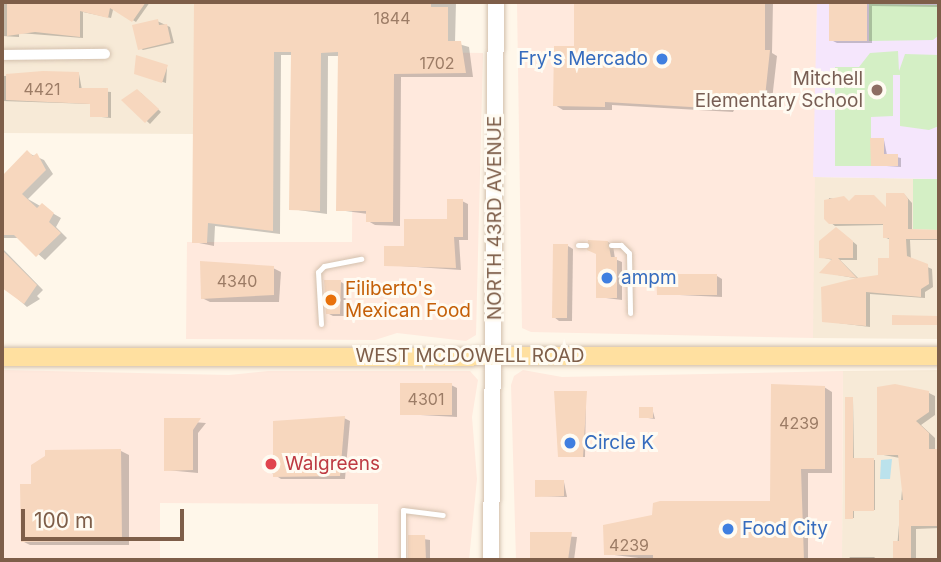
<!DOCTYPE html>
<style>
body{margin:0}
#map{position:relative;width:941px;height:562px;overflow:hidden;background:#fff7ea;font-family:Inter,sans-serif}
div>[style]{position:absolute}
.residential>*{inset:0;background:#f7ead7}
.commercial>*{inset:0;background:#ffe9dd}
.education>*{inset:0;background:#f5e6fc}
.green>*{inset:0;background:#d4efc5}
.water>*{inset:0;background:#bbe2ec}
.shadow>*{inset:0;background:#0003}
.building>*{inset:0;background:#f7d7be}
.roads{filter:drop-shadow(0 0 2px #d3c0ad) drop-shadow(0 0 2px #d3c0ad)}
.lane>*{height:5px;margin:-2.5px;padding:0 2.5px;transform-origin:2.5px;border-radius:2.5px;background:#fff}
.street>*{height:10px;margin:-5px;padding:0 5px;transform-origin:5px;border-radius:5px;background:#fff}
.secondary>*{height:16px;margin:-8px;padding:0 8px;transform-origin:8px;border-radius:8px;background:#fff}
.primary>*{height:18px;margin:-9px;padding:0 9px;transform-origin:9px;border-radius:9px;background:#ffe0a0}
.dots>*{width:19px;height:19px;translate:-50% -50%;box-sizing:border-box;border:4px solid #fffbf2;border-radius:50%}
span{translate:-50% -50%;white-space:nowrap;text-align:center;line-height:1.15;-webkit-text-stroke:6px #fffbf2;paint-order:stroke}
.number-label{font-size:16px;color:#9c7c66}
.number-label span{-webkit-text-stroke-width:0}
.shop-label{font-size:19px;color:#366cbe}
.right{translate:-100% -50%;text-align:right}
.left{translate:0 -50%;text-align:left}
.education-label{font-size:19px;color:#785e54}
.street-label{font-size:19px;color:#7e5e49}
.food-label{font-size:19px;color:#c56008}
.health-label{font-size:19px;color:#be3a42}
.frame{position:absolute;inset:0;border:4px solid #7e5e49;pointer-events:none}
.scale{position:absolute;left:21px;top:509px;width:163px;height:32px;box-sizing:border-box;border:4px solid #7e5e49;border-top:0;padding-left:9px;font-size:21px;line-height:24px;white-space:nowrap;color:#7e5e49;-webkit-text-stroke:5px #fffbf2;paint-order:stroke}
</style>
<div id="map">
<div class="residential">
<i style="clip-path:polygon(2px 2px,194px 2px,194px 134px,2px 133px)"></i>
<i style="clip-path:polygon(813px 177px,939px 179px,939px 339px,813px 338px)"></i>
<i style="clip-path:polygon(939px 370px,939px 560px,842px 560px,843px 371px)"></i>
</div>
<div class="commercial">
<i style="clip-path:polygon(517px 2px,817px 2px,813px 338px,531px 332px,522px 328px)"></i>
<i style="clip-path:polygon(353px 51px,483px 53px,476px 335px,466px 341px,397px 333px,375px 340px,186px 339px,187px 242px,352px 242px)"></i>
<i style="clip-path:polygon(2px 370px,229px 375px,268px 371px,470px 371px,478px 380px,472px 417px,477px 479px,469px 560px,378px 560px,378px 504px,160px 503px,160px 560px,2px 560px)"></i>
<i style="clip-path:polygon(523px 370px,562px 377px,843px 371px,842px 560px,516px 560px,511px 385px,514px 376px)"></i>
</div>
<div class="education">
<i style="clip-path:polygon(817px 2px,939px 2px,939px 179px,813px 177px)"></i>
</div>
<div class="green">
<i style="clip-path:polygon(869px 4px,938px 5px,939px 35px,933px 40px,869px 41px)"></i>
<i style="clip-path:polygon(898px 51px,899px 71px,905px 54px,939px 55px,939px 126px,929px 130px,900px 126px,900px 75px,893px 75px,893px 116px,871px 117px,871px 166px,835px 166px,835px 67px,859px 67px,870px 53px)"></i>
<i style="clip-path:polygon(913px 179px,939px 179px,939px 230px,913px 229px)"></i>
</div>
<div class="water">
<i style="clip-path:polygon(892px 459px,890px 479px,880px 479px,881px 460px)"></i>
</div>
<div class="shadow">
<i style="clip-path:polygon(115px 2px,111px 18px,83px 12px,83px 38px,19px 33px,19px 37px,2px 36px,2px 4px)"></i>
<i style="clip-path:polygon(125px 2px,150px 2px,136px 22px,118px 11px)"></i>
<i style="clip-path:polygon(196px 2px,456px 2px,455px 43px,469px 47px,473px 77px,401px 77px,400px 226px,375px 225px,368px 221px,368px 214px,338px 210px,339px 56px,328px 56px,327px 214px,291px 209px,293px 55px,281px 55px,280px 234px,215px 226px,214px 246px,194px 242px)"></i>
<i style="clip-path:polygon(577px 2px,773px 2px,772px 53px,777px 56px,772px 100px,739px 100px,733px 112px,612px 105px,612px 110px,563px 110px,555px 105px,576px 48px)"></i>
<i style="clip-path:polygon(831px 2px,939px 2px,939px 7px,872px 6px,872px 43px,837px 43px,831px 40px)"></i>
<i style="clip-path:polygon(157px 21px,170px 27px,174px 43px,143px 50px,140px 48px)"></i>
<i style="clip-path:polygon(167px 67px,166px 83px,137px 74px)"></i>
<i style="clip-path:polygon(79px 74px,82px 90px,111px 92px,111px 118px,92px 116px,92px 104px,2px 101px,2px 76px)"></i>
<i style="clip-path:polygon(141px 93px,161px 112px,150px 124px,124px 100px)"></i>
<i style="clip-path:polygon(884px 140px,887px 155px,901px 158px,901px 167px,872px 165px)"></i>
<i style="clip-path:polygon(28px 153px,44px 160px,53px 174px,28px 199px,61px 218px,56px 227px,67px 238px,45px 260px,20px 238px,2px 238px,2px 178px)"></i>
<i style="clip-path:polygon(904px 194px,912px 203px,912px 231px,939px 231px,939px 240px,910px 240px,911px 260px,932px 269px,933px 287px,925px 292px,925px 298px,870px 294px,870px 327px,823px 321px,880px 276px,891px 260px,891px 240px,884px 237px,884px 225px,835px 226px,826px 219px,829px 198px,888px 209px)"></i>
<i style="clip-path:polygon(462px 201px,468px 204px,468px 240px,459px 240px,461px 270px,386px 265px,449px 221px)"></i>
<i style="clip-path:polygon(841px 232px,857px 245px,857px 260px,840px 260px,859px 279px,822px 272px,833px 260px,820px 257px)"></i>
<i style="clip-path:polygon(608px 242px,613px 245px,615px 259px,622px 262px,622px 300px,598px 297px)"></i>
<i style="clip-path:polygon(568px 246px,573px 249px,572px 321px,559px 321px,554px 317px)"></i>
<i style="clip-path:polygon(2px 248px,43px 290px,37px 296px,40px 299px,27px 307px,2px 285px)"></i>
<i style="clip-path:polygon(201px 263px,273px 268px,281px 272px,279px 302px,210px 302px,202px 298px)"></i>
<i style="clip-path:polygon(717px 276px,722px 279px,722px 297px,658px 294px)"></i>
<i style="clip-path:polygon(341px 282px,346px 285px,345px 316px,333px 316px,327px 313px)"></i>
<i style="clip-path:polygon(451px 385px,457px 388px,457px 417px,402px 414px)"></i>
<i style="clip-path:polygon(824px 387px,832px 392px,832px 473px,808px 473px,808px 560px,655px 560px,606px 554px,654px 516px,772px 503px)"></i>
<i style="clip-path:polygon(586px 393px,585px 457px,562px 457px,559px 456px)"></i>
<i style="clip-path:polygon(929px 393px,935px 396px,935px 415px,921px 425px,935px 438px,935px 451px,939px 451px,939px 528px,916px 529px,916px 558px,938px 559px,939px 533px,939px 560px,896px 560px,903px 478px,900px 458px,878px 454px)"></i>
<i style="clip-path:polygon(853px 399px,854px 460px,875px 460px,875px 510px,854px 511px,854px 518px,847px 518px)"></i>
<i style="clip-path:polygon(652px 408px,655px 419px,641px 417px)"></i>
<i style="clip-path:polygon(344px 418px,350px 421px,345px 479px,281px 479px,266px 469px,275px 459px)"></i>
<i style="clip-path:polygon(166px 420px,206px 423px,198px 433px,198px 473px,166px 470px)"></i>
<i style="clip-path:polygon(121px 451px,129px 455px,129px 545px,30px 545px,22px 541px,33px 486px)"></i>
<i style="clip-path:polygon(564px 482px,567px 497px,537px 496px)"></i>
<i style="clip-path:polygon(532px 534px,577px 537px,574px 560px,532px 560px)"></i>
<i style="clip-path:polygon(410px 537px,430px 540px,430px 560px,409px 560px)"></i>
<i style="clip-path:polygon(850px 557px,874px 557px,878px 560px,848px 560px)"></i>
</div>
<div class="building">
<i style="clip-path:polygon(7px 2px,74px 3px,146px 2px,132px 22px,110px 8px,108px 18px,80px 11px,80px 37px,35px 32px,7px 36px)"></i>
<i style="clip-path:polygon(194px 2px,431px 2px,431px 7px,448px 7px,448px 41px,461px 41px,466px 73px,394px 74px,393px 222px,366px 222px,366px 211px,336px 211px,338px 52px,321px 53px,320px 211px,289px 210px,291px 52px,274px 52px,273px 231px,208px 223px,207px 243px,192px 243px)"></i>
<i style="clip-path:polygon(574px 2px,765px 2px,765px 50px,770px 50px,765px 97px,731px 96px,725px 109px,605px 102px,605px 107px,553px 106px,554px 46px,574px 46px)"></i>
<i style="clip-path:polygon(829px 2px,867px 2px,867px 41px,829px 41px)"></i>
<i style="clip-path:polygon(158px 19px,159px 25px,167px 24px,171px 42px,138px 50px,132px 25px)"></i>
<i style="clip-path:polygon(136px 55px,168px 65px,162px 83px,134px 74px)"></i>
<i style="clip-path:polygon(43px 71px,79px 72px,79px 88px,108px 88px,108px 117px,90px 117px,90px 104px,6px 100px,6px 74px)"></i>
<i style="clip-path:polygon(137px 89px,159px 109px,145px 123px,121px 100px)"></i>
<i style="clip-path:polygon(870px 138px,884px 138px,884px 154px,898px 154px,898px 166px,871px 166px)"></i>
<i style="clip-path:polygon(27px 150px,33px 156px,37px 153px,46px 170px,22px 194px,37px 208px,42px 203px,54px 213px,49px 222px,61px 233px,36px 257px,14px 235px,2px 235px,2px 176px)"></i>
<i style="clip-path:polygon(886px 193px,904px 193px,908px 199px,908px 229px,939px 230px,939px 239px,906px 239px,907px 256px,928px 264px,929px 284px,921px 289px,921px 297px,866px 292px,866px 326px,822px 322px,821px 287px,857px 278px,819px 273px,832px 259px,819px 258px,819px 241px,836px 227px,853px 241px,853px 258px,838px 258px,857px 278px,878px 275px,878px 258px,889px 258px,889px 238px,883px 238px,883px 224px,829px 224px,824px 219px,824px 200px,844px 196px,849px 201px,855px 195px,874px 195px,886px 207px)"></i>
<i style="clip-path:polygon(447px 199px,463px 199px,463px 237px,454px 237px,456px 268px,384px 266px,384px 246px,404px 246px,404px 219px,447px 219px)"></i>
<i style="clip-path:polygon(588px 240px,608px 241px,611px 257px,617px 257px,617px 298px,596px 298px,596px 254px,587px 250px)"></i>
<i style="clip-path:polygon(553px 244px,568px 244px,567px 318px,552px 318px)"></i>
<i style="clip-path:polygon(2px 250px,37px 285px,24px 304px,2px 288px)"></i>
<i style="clip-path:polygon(200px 261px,274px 266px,274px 295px,201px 299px)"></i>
<i style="clip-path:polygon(656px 274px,717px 274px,717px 295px,657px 295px)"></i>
<i style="clip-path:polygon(324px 280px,341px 280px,340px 314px,326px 314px)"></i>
<i style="clip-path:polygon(892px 315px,939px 316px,939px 325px,892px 325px)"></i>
<i style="clip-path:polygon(400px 383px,452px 383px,452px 415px,400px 415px)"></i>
<i style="clip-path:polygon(771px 384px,825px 386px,825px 469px,801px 469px,804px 560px,653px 560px,653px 555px,604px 555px,603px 525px,652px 515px,653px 503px,660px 501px,770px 501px)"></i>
<i style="clip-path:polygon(895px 384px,929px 391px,929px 412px,916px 421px,929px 433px,929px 449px,939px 449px,939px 526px,911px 526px,911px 560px,893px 560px,893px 541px,899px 541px,899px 500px,903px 500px,898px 455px,877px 455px,877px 387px)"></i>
<i style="clip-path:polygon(554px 391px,587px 391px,583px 457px,558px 457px)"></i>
<i style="clip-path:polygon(845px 397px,853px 397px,853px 458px,874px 458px,874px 511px,853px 511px,853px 519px,845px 519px)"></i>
<i style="clip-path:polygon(639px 407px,653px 407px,653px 418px,639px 418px)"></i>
<i style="clip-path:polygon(345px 416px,340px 476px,273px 477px,273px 470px,264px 470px,264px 457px,273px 457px,273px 421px)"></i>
<i style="clip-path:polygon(164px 418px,201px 418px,193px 430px,193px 470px,164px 471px)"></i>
<i style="clip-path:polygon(121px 449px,122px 541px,21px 542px,20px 484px,31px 484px,31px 465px,45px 456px,45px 450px)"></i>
<i style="clip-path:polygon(535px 480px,564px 480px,564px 496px,535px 497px)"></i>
<i style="clip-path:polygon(530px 532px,572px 532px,568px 560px,530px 560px)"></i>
<i style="clip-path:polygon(408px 535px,425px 535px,426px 560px,408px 560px)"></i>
</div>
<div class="roads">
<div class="lane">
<i style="left:578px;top:245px;width:8px"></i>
<i style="left:611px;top:245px;width:10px"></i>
<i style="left:621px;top:245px;width:11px;rotate:45deg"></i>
<i style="left:629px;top:253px;width:60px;rotate:89deg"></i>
<i style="left:321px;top:324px;width:52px;rotate:-93.3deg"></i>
<i style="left:318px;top:272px;width:8px;rotate:-45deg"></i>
<i style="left:324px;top:266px;width:38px;rotate:-11deg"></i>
<i style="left:403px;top:560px;width:50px;rotate:-90deg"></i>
<i style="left:403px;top:510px;width:40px;rotate:7.1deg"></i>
</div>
<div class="street">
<i style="left:2px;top:55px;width:103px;rotate:-0.6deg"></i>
</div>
<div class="secondary">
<i style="left:491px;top:560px;width:558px;rotate:-89.49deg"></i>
</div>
<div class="primary">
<i style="left:2px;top:357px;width:937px;rotate:-0.06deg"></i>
</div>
</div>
<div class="dots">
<i style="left:662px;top:59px;background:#3f7fe0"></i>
<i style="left:877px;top:90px;background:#8d6e63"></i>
<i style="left:607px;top:278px;background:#3f7fe0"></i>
<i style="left:331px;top:300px;background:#e8710a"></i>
<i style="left:570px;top:443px;background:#3f7fe0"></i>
<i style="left:271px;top:464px;background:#e0444e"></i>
<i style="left:728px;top:529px;background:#3f7fe0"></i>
</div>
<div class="number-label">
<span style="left:392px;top:18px">1844</span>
<span style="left:437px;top:63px">1702</span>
<span style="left:42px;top:89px">4421</span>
<span style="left:237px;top:281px">4340</span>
<span style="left:426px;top:399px">4301</span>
<span style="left:799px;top:423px">4239</span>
<span style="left:629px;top:545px">4239</span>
</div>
<div class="shop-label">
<span class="right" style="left:648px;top:59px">Fry's Mercado</span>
<span class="left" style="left:621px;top:278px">ampm</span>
<span class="left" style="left:584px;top:443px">Circle K</span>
<span class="left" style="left:742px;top:529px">Food City</span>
</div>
<div class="education-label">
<span class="right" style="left:863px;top:90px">Mitchell<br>Elementary School</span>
</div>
<div class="street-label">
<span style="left:495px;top:218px;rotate:-90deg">NORTH 43RD AVENUE</span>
<span style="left:470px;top:356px">WEST MCDOWELL ROAD</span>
</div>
<div class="food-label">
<span class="left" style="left:345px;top:300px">Filiberto's<br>Mexican Food</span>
</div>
<div class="health-label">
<span class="left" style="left:285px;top:464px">Walgreens</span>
</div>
<div class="frame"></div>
<div class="scale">100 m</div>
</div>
